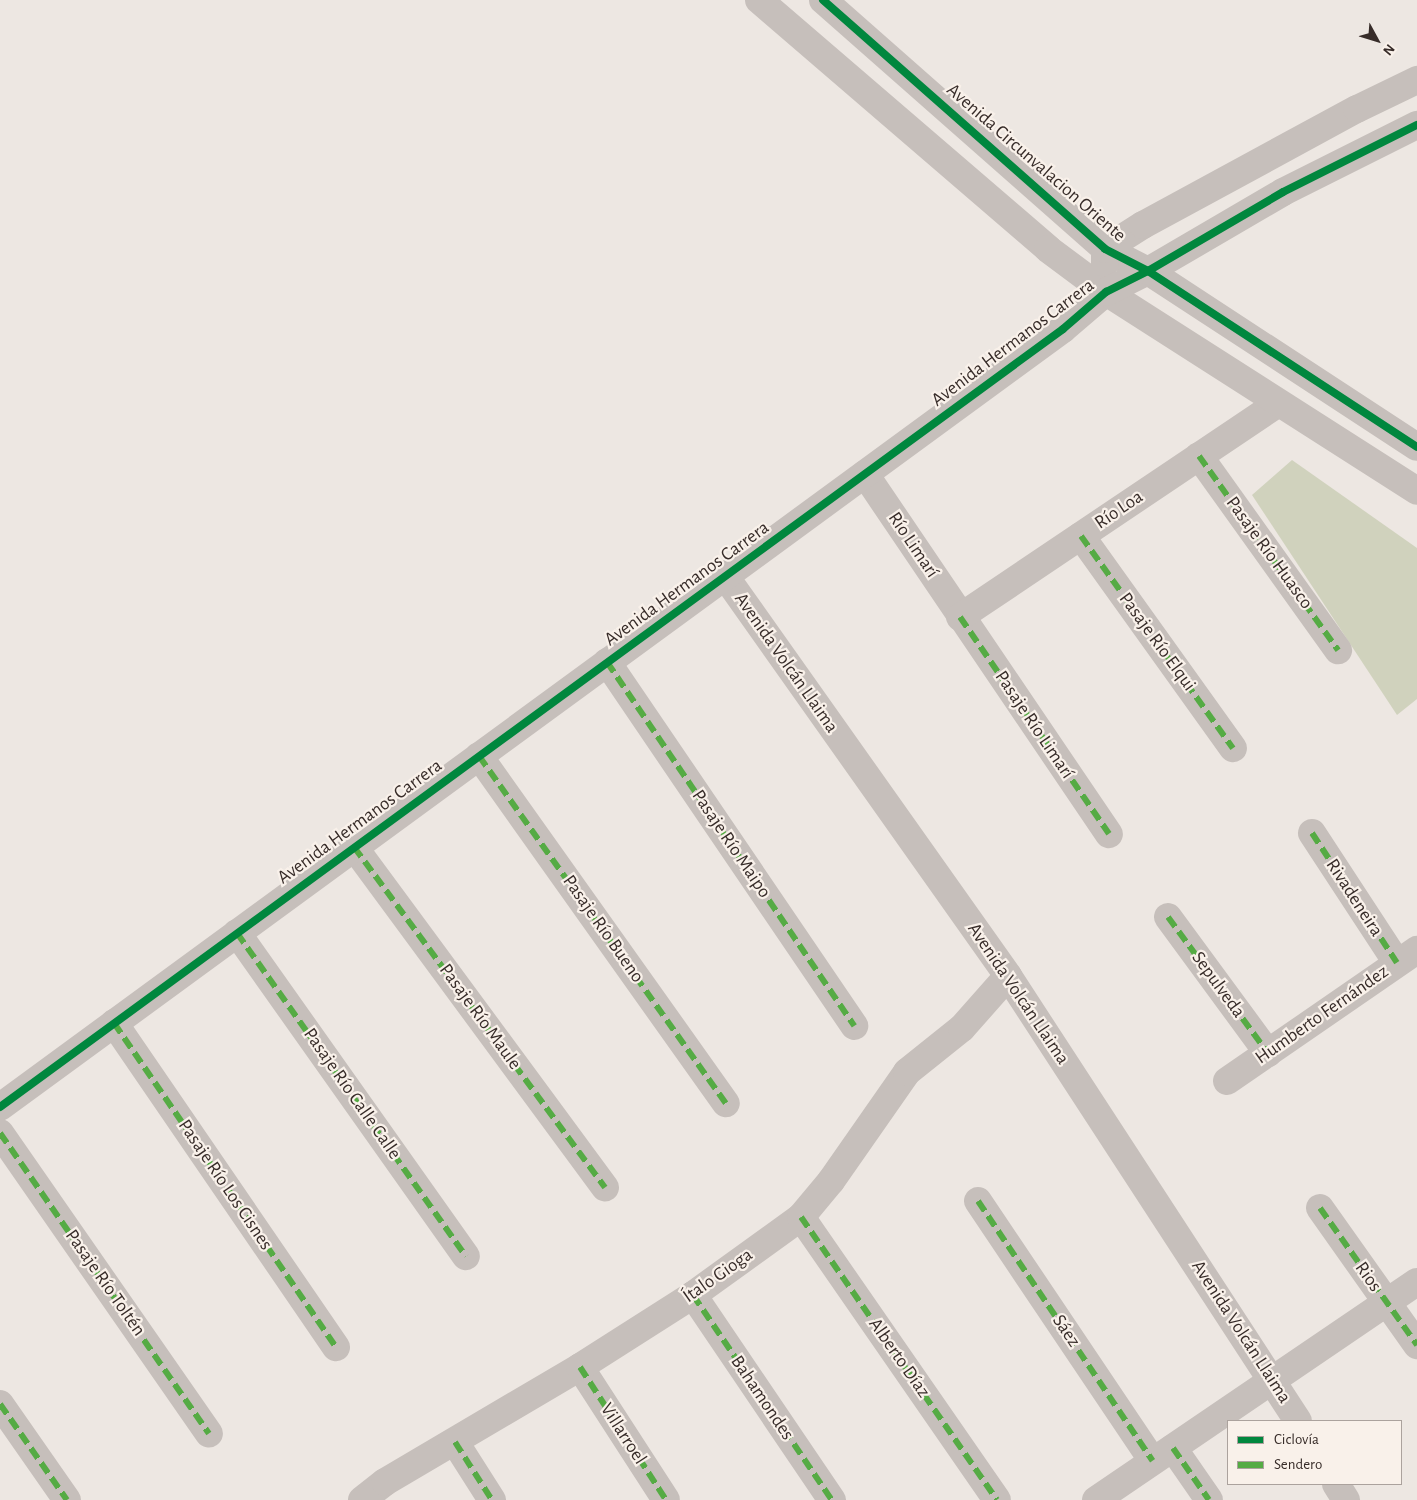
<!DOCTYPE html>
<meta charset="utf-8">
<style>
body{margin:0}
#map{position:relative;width:1417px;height:1500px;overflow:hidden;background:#ede7e2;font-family:"Alegreya Sans",sans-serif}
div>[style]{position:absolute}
.green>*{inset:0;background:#d0d2bd}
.minor>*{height:28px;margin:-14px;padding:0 14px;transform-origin:14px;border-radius:14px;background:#c6bfbb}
.tertiary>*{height:28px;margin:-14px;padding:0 14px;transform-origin:14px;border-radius:14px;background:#c6bfbb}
.quiet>*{height:6px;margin-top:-3px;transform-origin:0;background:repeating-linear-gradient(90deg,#55ab44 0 12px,transparent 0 18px)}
.cycleway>*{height:8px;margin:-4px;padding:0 4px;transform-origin:4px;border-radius:4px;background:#00873e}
span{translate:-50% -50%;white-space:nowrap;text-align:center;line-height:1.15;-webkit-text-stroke:4.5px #f9f1ea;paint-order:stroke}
.street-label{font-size:19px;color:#372c29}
.legend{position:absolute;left:1227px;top:1420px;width:175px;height:65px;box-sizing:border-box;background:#f9f1ea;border:1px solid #aba29d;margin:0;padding:6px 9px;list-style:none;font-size:15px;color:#372c29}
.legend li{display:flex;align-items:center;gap:10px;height:25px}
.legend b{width:25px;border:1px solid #aba29d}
.north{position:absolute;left:1352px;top:15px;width:50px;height:50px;-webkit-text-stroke:4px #f9f1ea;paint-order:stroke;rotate:129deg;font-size:14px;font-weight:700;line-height:20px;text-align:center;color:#372c29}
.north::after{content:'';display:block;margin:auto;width:18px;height:22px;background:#372c29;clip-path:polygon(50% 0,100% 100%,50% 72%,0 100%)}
</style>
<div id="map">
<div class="green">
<i style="clip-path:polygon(1292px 460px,1417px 548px,1417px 699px,1397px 715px,1252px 495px)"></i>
</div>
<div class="minor">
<i style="left:1199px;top:456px;width:239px;rotate:54.4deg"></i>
<i style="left:865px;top:474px;width:435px;rotate:55.9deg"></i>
<i style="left:1081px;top:536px;width:261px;rotate:54.4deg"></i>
<i style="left:725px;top:576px;width:490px;rotate:54.7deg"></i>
<i style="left:1008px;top:976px;width:531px;rotate:56.91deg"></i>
<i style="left:960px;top:617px;width:383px;rotate:-33.9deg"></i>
<i style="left:607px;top:662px;width:440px;rotate:55.8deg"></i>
<i style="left:479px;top:756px;width:426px;rotate:54.6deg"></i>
<i style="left:1312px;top:833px;width:155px;rotate:56.8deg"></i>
<i style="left:354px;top:847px;width:423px;rotate:53.6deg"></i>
<i style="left:1168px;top:917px;width:169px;rotate:53.7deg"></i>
<i style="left:237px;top:933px;width:396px;rotate:54.7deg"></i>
<i style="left:114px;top:1023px;width:393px;rotate:55.6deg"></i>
<i style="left:1227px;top:1081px;width:231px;rotate:-34.6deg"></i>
<i style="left:0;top:1107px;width:1317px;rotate:-36.2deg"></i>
<i style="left:1063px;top:329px;width:57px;rotate:-40.7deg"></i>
<i style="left:0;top:1133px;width:366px;rotate:55.2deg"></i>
<i style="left:978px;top:1201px;width:313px;rotate:56.1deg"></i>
<i style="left:1320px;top:1208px;width:168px;rotate:54.7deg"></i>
<i style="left:801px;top:1217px;width:344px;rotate:55.3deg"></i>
<i style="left:693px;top:1295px;width:248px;rotate:55.9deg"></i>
<i style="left:580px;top:1367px;width:158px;rotate:57.1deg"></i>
<i style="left:0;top:1404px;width:117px;rotate:55.1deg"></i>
<i style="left:455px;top:1442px;width:69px;rotate:57.5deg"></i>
<i style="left:1173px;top:1448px;width:63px;rotate:55.3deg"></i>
<i style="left:1336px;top:1484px;width:19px;rotate:58deg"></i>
<i style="left:362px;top:1500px;width:29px;rotate:-38deg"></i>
<i style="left:385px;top:1482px;width:226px;rotate:-30.5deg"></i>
<i style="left:580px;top:1367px;width:134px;rotate:-32.5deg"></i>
<i style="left:693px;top:1295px;width:133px;rotate:-35.8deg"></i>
<i style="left:801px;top:1217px;width:47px;rotate:-50.2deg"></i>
<i style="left:831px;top:1181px;width:133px;rotate:-55.1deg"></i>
<i style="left:907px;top:1072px;width:70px;rotate:-38.7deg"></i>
<i style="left:962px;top:1028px;width:69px;rotate:-48.5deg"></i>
<i style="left:1096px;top:1500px;width:388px;rotate:-34.2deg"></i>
</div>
<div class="tertiary">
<i style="left:759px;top:0;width:381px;rotate:40.7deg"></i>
<i style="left:1048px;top:249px;width:72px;rotate:36.6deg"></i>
<i style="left:1106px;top:292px;width:369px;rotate:32.6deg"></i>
<i style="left:823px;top:0;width:376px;rotate:41.4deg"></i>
<i style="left:1105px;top:249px;width:48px;rotate:27.1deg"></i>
<i style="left:1148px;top:271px;width:321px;rotate:33.2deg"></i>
<i style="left:1105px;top:263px;width:14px;rotate:-90deg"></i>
<i style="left:1105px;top:249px;width:45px;rotate:-32.3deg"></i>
<i style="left:1143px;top:225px;width:243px;rotate:-28.5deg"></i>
<i style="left:1357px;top:109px;width:67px;rotate:-25.8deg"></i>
<i style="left:1106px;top:292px;width:47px;rotate:-26.6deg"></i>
<i style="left:1148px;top:271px;width:156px;rotate:-30.3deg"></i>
<i style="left:1283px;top:192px;width:150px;rotate:-26.6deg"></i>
</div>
<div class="quiet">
<i style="left:1199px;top:456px;width:239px;rotate:54.4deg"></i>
<i style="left:1081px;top:536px;width:261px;rotate:54.4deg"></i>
<i style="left:960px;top:617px;width:263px;rotate:55.5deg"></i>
<i style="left:607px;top:662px;width:440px;rotate:55.8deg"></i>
<i style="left:479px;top:756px;width:426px;rotate:54.6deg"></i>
<i style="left:1312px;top:833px;width:155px;rotate:56.8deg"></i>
<i style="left:354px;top:847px;width:423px;rotate:53.6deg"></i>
<i style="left:1168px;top:917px;width:169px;rotate:53.7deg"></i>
<i style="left:237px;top:933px;width:396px;rotate:54.7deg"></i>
<i style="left:114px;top:1023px;width:393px;rotate:55.6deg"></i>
<i style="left:0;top:1133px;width:366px;rotate:55.2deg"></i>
<i style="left:978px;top:1201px;width:313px;rotate:56.1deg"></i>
<i style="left:1320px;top:1208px;width:168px;rotate:54.7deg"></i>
<i style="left:801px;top:1217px;width:344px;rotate:55.3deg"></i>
<i style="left:693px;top:1295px;width:248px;rotate:55.9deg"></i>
<i style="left:580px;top:1367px;width:158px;rotate:57.1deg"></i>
<i style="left:0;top:1404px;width:117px;rotate:55.1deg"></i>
<i style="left:455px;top:1442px;width:69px;rotate:57.5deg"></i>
<i style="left:1173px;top:1448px;width:63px;rotate:55.3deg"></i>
</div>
<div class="cycleway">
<i style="left:823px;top:0;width:376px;rotate:41.4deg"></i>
<i style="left:1105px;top:249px;width:48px;rotate:27.1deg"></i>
<i style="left:1148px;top:271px;width:321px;rotate:33.2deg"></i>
<i style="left:0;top:1107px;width:1317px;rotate:-36.2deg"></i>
<i style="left:1063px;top:329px;width:57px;rotate:-40.7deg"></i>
<i style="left:1106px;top:292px;width:47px;rotate:-26.6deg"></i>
<i style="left:1148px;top:271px;width:156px;rotate:-30.3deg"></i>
<i style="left:1283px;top:192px;width:150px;rotate:-26.6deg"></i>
</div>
<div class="street-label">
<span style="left:1036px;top:163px;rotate:41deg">Avenida Circunvalacion Oriente</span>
<span style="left:1013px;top:343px;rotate:-37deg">Avenida Hermanos Carrera</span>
<span style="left:1119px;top:510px;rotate:-34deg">Río Loa</span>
<span style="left:913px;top:545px;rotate:56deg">Río Limarí</span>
<span style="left:1269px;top:553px;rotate:54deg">Pasaje Río Huasco</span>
<span style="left:687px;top:584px;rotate:-36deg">Avenida Hermanos Carrera</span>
<span style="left:1157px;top:642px;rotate:54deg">Pasaje Río Elqui</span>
<span style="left:786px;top:663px;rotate:55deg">Avenida Volcán Llaima</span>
<span style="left:1034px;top:725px;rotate:56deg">Pasaje Río Limarí</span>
<span style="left:360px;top:822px;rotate:-36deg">Avenida Hermanos Carrera</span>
<span style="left:731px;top:844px;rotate:56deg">Pasaje Río Maipo</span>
<span style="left:1354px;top:898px;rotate:57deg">Rivadeneira</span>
<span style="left:603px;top:929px;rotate:55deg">Pasaje Río Bueno</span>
<span style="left:1218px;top:985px;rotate:54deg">Sepulveda</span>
<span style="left:1018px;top:994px;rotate:56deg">Avenida Volcán Llaima</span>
<span style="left:1322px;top:1015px;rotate:-35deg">Humberto Fernández</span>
<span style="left:480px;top:1017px;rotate:54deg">Pasaje Río Maule</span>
<span style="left:352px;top:1094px;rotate:55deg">Pasaje Río Calle Calle</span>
<span style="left:225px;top:1185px;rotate:56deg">Pasaje Río Los Cisnes</span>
<span style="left:718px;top:1276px;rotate:-35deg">Ítalo Gioga</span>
<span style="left:1368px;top:1277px;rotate:55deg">Rios</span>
<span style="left:105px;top:1283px;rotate:55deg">Pasaje Río Toltén</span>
<span style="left:1066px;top:1331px;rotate:56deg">Sáez</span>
<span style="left:1241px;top:1332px;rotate:57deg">Avenida Volcán Llaima</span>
<span style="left:899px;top:1358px;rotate:55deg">Alberto Díaz</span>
<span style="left:762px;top:1398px;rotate:56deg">Bahamondes</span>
<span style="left:623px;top:1434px;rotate:57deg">Villarroel</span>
</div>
<ul class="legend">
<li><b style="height:6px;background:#00873e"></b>Ciclovía</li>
<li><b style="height:6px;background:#55ab44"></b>Sendero</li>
</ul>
<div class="north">N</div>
</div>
